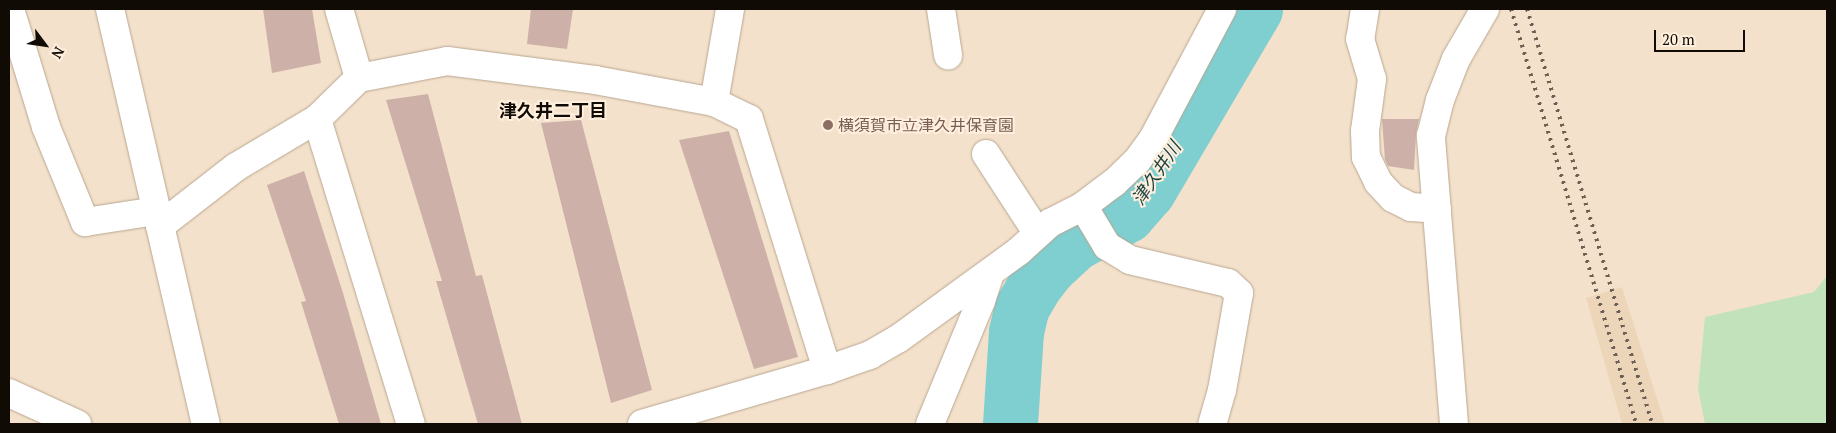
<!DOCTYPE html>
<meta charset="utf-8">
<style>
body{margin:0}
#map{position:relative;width:1836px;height:433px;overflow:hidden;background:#f4e1cb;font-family:"PT Serif","Noto Sans JP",serif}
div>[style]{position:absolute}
.built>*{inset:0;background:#edd5b9}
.green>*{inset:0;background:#c2e2bb}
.river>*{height:55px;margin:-27.5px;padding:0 27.5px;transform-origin:27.5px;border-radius:27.5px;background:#7fcfd1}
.building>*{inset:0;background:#cdb0a7}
.roads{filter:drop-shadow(0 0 1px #b8a691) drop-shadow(0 0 1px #b8a691)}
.minor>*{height:28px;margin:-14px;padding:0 14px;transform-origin:14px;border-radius:14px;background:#fff}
.rail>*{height:4px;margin-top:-2px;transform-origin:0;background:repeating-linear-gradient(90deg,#6b6053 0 2.5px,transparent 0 7.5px)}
.dots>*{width:14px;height:14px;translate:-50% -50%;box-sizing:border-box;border:2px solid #ffefdd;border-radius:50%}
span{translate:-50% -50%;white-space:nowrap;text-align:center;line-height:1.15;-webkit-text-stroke:4px #ffefdd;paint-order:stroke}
.education-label{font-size:16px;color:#785e54}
.left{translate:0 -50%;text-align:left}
.neighbourhood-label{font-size:18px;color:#110b05;font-weight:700}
.water-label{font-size:18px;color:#1c4344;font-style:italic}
.frame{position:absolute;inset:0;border:10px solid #110b05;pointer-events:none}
.north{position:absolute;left:20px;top:20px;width:50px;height:50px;-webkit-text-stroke:4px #ffefdd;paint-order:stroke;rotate:121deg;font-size:14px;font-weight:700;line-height:20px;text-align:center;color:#110b05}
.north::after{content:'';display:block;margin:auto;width:18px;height:22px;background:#110b05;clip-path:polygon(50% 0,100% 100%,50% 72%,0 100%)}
.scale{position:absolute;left:1654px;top:30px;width:91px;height:22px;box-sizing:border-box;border:2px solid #110b05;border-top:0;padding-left:6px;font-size:15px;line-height:18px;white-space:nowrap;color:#110b05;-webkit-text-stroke:4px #ffefdd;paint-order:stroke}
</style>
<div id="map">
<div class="built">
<i style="clip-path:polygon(1622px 287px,1665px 424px,1622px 424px,1586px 298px)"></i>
</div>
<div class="green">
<i style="clip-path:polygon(1827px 276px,1827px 424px,1705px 424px,1698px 389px,1705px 317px,1814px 292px)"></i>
</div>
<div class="river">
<i style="left:1010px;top:424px;width:92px;rotate:-86.3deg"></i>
<i style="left:1016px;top:332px;width:26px;rotate:-77deg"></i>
<i style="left:1022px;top:307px;width:24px;rotate:-60deg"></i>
<i style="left:1034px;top:286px;width:23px;rotate:-52deg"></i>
<i style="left:1048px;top:268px;width:37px;rotate:-43deg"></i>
<i style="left:1075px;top:243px;width:59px;rotate:-28.3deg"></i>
<i style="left:1127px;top:215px;width:32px;rotate:-49deg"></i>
<i style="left:1148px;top:191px;width:211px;rotate:-59.5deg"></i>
</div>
<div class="building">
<i style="clip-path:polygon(263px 9px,312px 9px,321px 63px,272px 73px)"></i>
<i style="clip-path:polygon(531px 9px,573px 9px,567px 49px,527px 44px)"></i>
<i style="clip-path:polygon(428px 94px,476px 276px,482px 275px,522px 424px,478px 424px,436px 281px,442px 281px,386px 100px)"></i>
<i style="clip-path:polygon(1382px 119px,1419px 119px,1416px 133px,1414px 170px,1388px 166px,1385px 160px)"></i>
<i style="clip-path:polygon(581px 120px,652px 390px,611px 403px,541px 123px)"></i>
<i style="clip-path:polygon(729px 131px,798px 357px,754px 369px,679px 140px)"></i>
<i style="clip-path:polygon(304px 171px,343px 293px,381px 424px,339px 424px,301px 302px,306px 301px,267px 185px)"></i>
</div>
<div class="roads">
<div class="minor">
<i style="left:10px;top:9px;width:123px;rotate:73deg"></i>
<i style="left:46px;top:127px;width:103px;rotate:67.7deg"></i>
<i style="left:85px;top:222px;width:72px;rotate:-8.8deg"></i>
<i style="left:110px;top:9px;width:426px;rotate:77deg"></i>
<i style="left:339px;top:9px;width:72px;rotate:73.8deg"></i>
<i style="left:941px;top:9px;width:47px;rotate:81.3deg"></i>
<i style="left:1365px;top:9px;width:30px;rotate:99deg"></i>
<i style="left:1360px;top:39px;width:42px;rotate:73.3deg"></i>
<i style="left:1372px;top:79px;width:52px;rotate:97.7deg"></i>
<i style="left:1365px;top:131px;width:26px;rotate:88deg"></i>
<i style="left:1366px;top:157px;width:28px;rotate:64deg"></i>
<i style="left:1378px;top:182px;width:22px;rotate:47deg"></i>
<i style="left:1393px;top:198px;width:20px;rotate:27deg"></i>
<i style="left:1411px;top:207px;width:26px;rotate:4deg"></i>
<i style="left:714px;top:102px;width:94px;rotate:-80.2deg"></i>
<i style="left:317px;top:119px;width:319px;rotate:72.9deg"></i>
<i style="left:986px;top:154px;width:95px;rotate:57deg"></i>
<i style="left:1083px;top:206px;width:47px;rotate:59deg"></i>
<i style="left:1107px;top:246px;width:27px;rotate:31deg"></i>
<i style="left:1130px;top:260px;width:101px;rotate:13.2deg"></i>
<i style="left:1228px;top:283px;width:15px;rotate:42deg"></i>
<i style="left:1239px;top:293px;width:98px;rotate:99.9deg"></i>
<i style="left:1222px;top:390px;width:35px;rotate:106deg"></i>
<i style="left:160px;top:226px;width:96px;rotate:-37.8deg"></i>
<i style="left:236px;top:167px;width:94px;rotate:-30.7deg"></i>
<i style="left:317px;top:119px;width:59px;rotate:-44.3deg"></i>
<i style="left:359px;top:78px;width:90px;rotate:-10.9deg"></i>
<i style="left:447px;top:61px;width:149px;rotate:7.3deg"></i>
<i style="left:595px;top:80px;width:121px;rotate:10.5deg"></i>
<i style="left:714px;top:102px;width:39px;rotate:26deg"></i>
<i style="left:749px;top:119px;width:263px;rotate:72.7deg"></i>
<i style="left:9px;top:393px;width:75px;rotate:24.5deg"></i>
<i style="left:642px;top:424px;width:193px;rotate:-16.3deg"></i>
<i style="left:827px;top:370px;width:46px;rotate:-19.2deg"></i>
<i style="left:870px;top:355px;width:32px;rotate:-30deg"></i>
<i style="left:898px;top:339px;width:150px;rotate:-36deg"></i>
<i style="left:1019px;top:251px;width:42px;rotate:-42.1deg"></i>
<i style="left:1050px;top:223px;width:37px;rotate:-27deg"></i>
<i style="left:1083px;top:206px;width:39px;rotate:-37deg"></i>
<i style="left:1114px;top:183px;width:32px;rotate:-44deg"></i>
<i style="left:1137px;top:161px;width:27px;rotate:-54deg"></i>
<i style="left:1153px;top:139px;width:147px;rotate:-62deg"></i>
<i style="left:930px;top:424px;width:133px;rotate:-67.5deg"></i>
<i style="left:981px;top:301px;width:29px;rotate:-72deg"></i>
<i style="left:1454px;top:424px;width:289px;rotate:-94.6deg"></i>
<i style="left:1431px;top:136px;width:37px;rotate:-76deg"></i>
<i style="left:1440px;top:100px;width:44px;rotate:-68.7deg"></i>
<i style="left:1456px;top:59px;width:58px;rotate:-59.9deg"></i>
</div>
</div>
<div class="rail">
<i style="left:1511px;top:9px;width:433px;rotate:73.2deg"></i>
<i style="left:1527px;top:9px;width:433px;rotate:73.2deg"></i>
</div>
<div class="dots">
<i style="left:828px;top:125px;background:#8d6e63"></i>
</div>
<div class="education-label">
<span class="left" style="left:838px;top:125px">横須賀市立津久井保育園</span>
</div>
<div class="neighbourhood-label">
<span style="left:553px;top:110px">津久井二丁目</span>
</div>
<div class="water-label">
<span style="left:1156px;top:173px;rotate:-56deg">津久井川</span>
</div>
<div class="frame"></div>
<div class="north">N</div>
<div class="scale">20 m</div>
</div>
